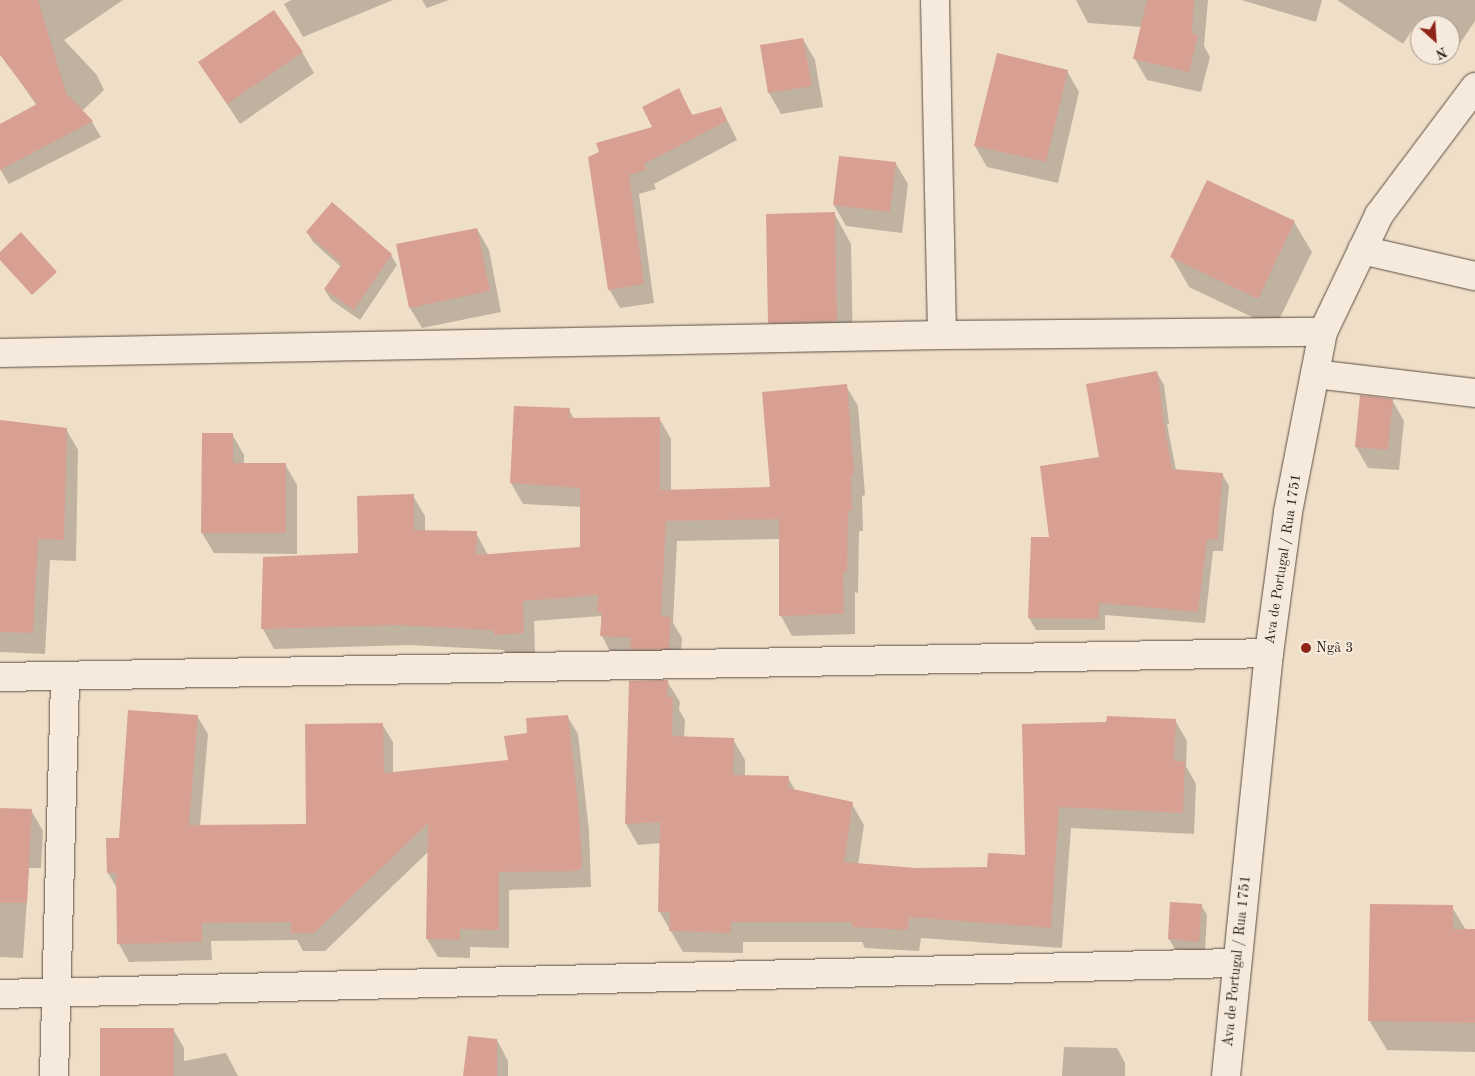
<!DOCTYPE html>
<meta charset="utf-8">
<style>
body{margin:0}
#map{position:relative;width:1475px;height:1076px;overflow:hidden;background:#f0dfc8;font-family:"Old Standard TT",serif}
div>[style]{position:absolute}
.shadow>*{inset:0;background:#0003}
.building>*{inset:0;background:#d7a093}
.roads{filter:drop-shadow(0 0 1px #5b4e42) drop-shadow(0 0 1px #5b4e42)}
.minor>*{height:28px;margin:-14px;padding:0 14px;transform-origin:14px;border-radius:14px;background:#f5eadb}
.dots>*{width:14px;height:14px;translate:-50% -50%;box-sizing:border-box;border:2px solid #f5eadb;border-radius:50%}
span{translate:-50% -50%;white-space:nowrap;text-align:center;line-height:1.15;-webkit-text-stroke:4px #f5eadb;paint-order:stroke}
.street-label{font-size:14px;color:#291d16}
.poi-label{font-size:14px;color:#291d16}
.left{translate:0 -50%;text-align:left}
.north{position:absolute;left:1410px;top:15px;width:50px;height:50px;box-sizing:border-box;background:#f5eadb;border:1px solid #a3988c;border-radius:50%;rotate:154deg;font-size:14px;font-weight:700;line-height:20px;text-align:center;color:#291d16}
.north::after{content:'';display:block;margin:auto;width:18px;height:22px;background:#8f2418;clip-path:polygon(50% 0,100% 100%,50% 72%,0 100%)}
</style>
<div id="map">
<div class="shadow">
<i style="clip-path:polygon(0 0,123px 0,64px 40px,96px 74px,104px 90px,82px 111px,92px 122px,101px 137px,9px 184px,0 169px,0 125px,37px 106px,2px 55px)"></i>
<i style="clip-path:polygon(291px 0,393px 0,303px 37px,284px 4px)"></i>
<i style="clip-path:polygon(422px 0,449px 0,427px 8px)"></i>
<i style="clip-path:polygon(1076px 0,1208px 0,1204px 46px,1210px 57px,1201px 92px,1147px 80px,1135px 59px,1142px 27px,1088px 23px)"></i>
<i style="clip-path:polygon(1241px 0,1322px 0,1316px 22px)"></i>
<i style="clip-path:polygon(1337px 0,1475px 0,1475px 21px,1457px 48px,1450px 43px,1450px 25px,1423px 25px,1418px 21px,1403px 44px)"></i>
<i style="clip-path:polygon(803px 39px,815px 60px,823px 107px,781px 114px,769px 93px,761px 46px)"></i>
<i style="clip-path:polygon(302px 52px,314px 73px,240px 124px,200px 63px)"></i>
<i style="clip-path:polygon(1067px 71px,1079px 92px,1058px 183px,987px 167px,975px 146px)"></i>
<i style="clip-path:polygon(678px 90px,693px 116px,721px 108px,737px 140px,654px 184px,656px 189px,639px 194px,654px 303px,620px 308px,609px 289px,590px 158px,653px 128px)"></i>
<i style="clip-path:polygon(840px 157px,896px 164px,908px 184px,902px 233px,846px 226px,834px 205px)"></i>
<i style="clip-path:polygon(834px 213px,851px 244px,853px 351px,787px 352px,770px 322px)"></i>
<i style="clip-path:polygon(1294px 222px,1312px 252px,1275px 328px,1189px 287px,1172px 257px)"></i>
<i style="clip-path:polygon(477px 229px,489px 250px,501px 312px,422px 328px,410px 308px)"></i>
<i style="clip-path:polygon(307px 232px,391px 255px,397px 265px,360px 320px,331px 300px,325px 290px,341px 267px,313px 242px)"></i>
<i style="clip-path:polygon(1157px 373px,1164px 385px,1169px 424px,1167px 424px,1176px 470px,1222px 474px,1229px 486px,1223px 551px,1213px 551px,1205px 623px,1105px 615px,1105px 630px,1036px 630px,1029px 618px,1051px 539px)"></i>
<i style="clip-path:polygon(846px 386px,858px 406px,865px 495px,862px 496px,863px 531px,859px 531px,858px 593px,855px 592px,855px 634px,792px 636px,781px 616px,780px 539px,677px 541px,673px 623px,682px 638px,680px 669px,613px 657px,602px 636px,601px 616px,534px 621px,535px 653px,507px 655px,504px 650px,410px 645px,274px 649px,263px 629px,359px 554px,413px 496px,425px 516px,425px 532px,476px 533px,488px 555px,581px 548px,581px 507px,523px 504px,511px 483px,569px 410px,574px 419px,659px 418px,671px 439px,671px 491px,771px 488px)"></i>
<i style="clip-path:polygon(1392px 400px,1404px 421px,1399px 470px,1368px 468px,1356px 447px)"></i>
<i style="clip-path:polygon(0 421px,66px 429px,78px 450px,76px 561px,50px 560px,45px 654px,0 652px)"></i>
<i style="clip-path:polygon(232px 434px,244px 455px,244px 464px,285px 464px,297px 485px,297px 554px,214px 553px,202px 533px)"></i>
<i style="clip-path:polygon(667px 681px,680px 702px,679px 710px,685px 720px,684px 738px,733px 739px,745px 760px,745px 776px,788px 778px,795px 790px,852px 804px,864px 825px,858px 865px,915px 869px,989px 868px,1027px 857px,1023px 726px,1175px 720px,1187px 741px,1186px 766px,1196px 784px,1194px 834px,1071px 828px,1062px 948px,921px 938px,919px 951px,865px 948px,862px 942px,743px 942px,743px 953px,683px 952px,659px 911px,661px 843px,638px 845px,626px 824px)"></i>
<i style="clip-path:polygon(197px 716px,208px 734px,200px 826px,307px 825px,382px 724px,393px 742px,393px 774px,509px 761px,528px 734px,567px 716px,578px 734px,589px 831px,591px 887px,509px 890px,509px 948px,470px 947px,470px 958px,438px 957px,427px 939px,429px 851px,325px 951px,303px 951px,297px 940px,211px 941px,212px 960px,129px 962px,119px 944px,118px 890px,108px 873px,107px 839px,120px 839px)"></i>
<i style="clip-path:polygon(31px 810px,43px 831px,41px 868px,29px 868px,23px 958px,0 957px,0 820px)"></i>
<i style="clip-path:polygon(1172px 903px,1201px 905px,1207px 915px,1205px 952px,1175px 949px,1169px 939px)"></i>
<i style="clip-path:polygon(1452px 907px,1466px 930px,1475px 931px,1475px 1052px,1387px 1050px,1369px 1020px)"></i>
<i style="clip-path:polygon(173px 1029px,184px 1048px,184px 1061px,226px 1053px,238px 1076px,101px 1076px)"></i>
<i style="clip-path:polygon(497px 1040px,508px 1061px,508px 1076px,464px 1076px)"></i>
<i style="clip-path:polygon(1064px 1047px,1117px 1048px,1125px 1063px,1125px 1076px,1062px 1076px)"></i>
</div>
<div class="building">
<i style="clip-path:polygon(0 0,38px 0,66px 93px,93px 121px,0 170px,0 124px,37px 104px,0 55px)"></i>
<i style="clip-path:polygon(1147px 0,1194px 0,1192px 33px,1198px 35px,1189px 72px,1133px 59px)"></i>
<i style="clip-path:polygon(274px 10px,303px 52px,227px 104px,198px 62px)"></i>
<i style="clip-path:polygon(803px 38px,812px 86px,768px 93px,760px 45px)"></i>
<i style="clip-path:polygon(997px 53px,1068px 70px,1046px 162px,974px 146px)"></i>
<i style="clip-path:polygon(679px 88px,692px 115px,721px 107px,727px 121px,644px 164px,646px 170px,629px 175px,644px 284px,608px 290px,588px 157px,599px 152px,596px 143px,652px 127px,642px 107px)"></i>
<i style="clip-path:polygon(839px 156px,896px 162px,890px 212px,833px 205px)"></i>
<i style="clip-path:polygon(1207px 180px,1295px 221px,1258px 299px,1170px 257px)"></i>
<i style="clip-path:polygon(332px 202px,392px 254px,354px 310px,324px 289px,342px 264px,306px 232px)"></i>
<i style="clip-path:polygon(835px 212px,837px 321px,768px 323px,766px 214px)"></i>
<i style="clip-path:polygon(477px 228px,490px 291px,409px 308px,396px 244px)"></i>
<i style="clip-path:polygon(21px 232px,57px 272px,32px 295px,0 260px,0 252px)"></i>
<i style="clip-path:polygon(1157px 371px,1163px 412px,1162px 412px,1172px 469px,1223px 473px,1217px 540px,1207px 539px,1198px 612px,1099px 603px,1099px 619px,1028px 618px,1031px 537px,1049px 537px,1040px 466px,1099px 457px,1086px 384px)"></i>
<i style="clip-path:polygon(847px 384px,854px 475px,851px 475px,852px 511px,848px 511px,847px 572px,843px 572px,844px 614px,779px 616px,779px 519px,666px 521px,661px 616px,671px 617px,669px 649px,630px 649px,631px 638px,600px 636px,602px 612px,597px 612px,598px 595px,523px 601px,524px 633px,494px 635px,493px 630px,397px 625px,261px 629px,263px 557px,358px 553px,357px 496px,414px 494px,414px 530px,477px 531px,476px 555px,580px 547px,580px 488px,510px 483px,514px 406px,570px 408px,569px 418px,660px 417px,660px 490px,770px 487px,762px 392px)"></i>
<i style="clip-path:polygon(1360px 395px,1393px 399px,1388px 450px,1355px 447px)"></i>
<i style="clip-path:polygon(0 420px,67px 428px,64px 540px,38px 539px,33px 633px,0 632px)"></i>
<i style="clip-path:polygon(202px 433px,233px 433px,233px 463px,286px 463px,286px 533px,201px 533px)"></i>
<i style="clip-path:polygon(668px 680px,667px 697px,673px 697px,672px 736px,734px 738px,733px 775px,789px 776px,788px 788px,853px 802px,844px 862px,915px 868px,987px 867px,988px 853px,1025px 855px,1022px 724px,1106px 722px,1107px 716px,1176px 719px,1174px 761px,1185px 761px,1183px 813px,1059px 807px,1051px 928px,909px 917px,908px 930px,852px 927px,852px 922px,731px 922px,731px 933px,669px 931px,670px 912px,658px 912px,660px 822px,625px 824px,629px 681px)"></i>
<i style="clip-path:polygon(128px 710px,198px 715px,189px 825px,306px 824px,305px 724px,383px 723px,384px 773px,508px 760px,504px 736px,527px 733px,526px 718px,568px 715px,579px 812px,582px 868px,576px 871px,499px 872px,499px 930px,460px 929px,460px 940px,426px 939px,428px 823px,314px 933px,291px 933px,291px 922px,202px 923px,202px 942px,117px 944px,116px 873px,107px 873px,106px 838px,119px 838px)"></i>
<i style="clip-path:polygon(0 808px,32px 809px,27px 903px,0 903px)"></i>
<i style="clip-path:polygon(1170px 902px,1202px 904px,1199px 942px,1168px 939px)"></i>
<i style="clip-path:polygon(1370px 904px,1453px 905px,1453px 929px,1475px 929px,1475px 1023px,1368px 1021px)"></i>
<i style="clip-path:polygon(100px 1028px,174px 1028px,174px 1076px,100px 1076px)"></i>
<i style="clip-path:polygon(468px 1036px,497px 1039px,497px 1076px,463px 1076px)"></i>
</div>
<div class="roads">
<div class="minor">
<i style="left:935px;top:0;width:335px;rotate:88.8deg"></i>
<i style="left:1362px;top:250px;width:116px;rotate:13deg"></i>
<i style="left:0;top:353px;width:942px;rotate:-1.09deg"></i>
<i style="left:942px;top:335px;width:381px;rotate:-0.5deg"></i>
<i style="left:1315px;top:374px;width:161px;rotate:6.8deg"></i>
<i style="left:0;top:677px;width:1269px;rotate:-1.08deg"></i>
<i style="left:0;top:994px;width:1237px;rotate:-1.44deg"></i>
<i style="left:54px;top:1076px;width:400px;rotate:-88.4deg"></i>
<i style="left:1226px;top:1076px;width:425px;rotate:-84.2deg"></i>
<i style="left:1269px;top:653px;width:142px;rotate:-82.3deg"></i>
<i style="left:1288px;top:512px;width:183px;rotate:-79deg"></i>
<i style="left:1323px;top:332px;width:130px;rotate:-64.4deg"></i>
<i style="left:1379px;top:215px;width:160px;rotate:-53.1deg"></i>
</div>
</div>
<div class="dots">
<i style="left:1306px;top:648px;background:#8f2418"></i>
</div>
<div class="street-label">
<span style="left:1283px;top:559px;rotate:-81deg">Ava de Portugal / Rua 1751</span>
<span style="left:1237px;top:961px;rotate:-84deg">Ava de Portugal / Rua 1751</span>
</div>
<div class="poi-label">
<span class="left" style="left:1316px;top:648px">Ngã 3</span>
</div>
<div class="north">N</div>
</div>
